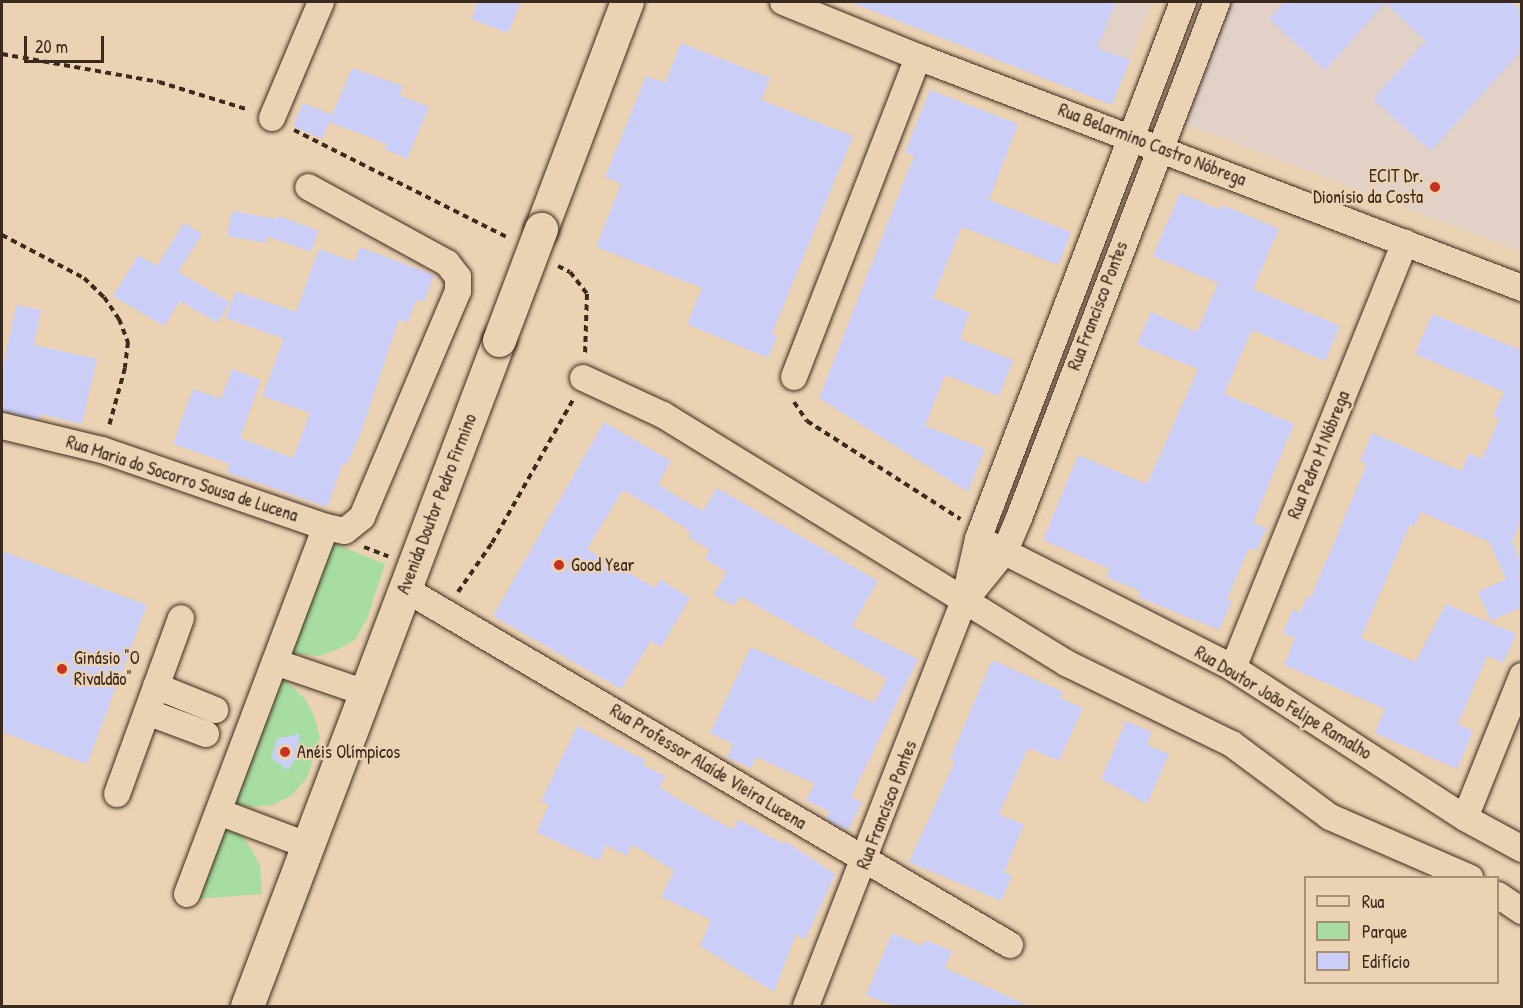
<!DOCTYPE html>
<meta charset="utf-8">
<style>
body{margin:0}
#map{position:relative;width:1523px;height:1008px;overflow:hidden;background:#ebd2b3;font-family:"Patrick Hand",sans-serif}
div>[style]{position:absolute}
.built>*{inset:0;background:#e1d1c7}
.green>*{inset:0;background:#a7dda1}
.building>*{inset:0;background:#cbcef6}
.path>*{height:4px;margin-top:-2px;transform-origin:0;background:repeating-linear-gradient(90deg,#3b2a1e 0 6px,transparent 0 10.5px)}
.roads{filter:drop-shadow(0 0 2px #3b2a1e) drop-shadow(0 0 2px #3b2a1e)}
.minor>*{height:26px;margin:-13px;padding:0 13px;transform-origin:13px;border-radius:13px;background:#ebd2b3}
.major>*{height:33px;margin:-16.5px;padding:0 16.5px;transform-origin:16.5px;border-radius:16.5px;background:#ebd2b3}
.bridges{filter:drop-shadow(0 0 2px #3b2a1e) drop-shadow(0 0 2px #3b2a1e)}
.major-bridge>*{height:33px;margin:-16.5px;padding:0 16.5px;transform-origin:16.5px;border-radius:16.5px;background:#ebd2b3}
.dots>*{width:16px;height:16px;translate:-50% -50%;box-sizing:border-box;border:3px solid #ebd2b3;border-radius:50%}
span{translate:-50% -50%;white-space:nowrap;text-align:center;line-height:1.15;-webkit-text-stroke:4.5px #ebd2b3;paint-order:stroke}
.street-label{font-size:18px;color:#3b2a1e}
.poi-label{font-size:18px;color:#3b2a1e}
.right{translate:-100% -50%;text-align:right}
.left{translate:0 -50%;text-align:left}
.frame{position:absolute;inset:0;border:3px solid #3b2a1e;pointer-events:none}
.legend{position:absolute;left:1304px;top:876px;width:195px;height:108px;box-sizing:border-box;background:#ebd2b3;border:2px solid #a58f77;margin:0;padding:8px 10px;list-style:none;font-size:18px;color:#3b2a1e}
.legend li{display:flex;align-items:center;gap:12px;height:30px}
.legend b{width:30px;border:2px solid #a58f77}
.scale{position:absolute;left:24px;top:36px;width:80px;height:27px;box-sizing:border-box;border:3px solid #3b2a1e;border-top:0;padding-left:8px;font-size:18px;line-height:21px;white-space:nowrap;color:#3b2a1e;-webkit-text-stroke:4px #ebd2b3;paint-order:stroke}
</style>
<div id="map">
<div class="built">
<i style="clip-path:polygon(976px 2px,1152px 2px,1130px 60px)"></i>
<i style="clip-path:polygon(1223px 2px,1521px 2px,1521px 252px,1177px 121px)"></i>
</div>
<div class="green">
<i style="clip-path:polygon(328px 541px,385px 564px,367px 619px,355px 640px,338px 649px,320px 656px,287px 653px)"></i>
<i style="clip-path:polygon(279px 674px,305px 699px,315px 718px,320px 738px,307px 778px,292px 795px,273px 805px,250px 807px,231px 802px)"></i>
<i style="clip-path:polygon(223px 823px,239px 832px,250px 847px,260px 865px,262px 894px,195px 899px)"></i>
</div>
<div class="building">
<i style="clip-path:polygon(478px 2px,521px 2px,508px 33px,471px 19px)"></i>
<i style="clip-path:polygon(850px 2px,1116px 2px,1097px 48px,1130px 60px,1112px 105px)"></i>
<i style="clip-path:polygon(1285px 2px,1510px 2px,1521px 12px,1521px 51px,1431px 151px,1373px 99px,1426px 41px,1385px 3px,1325px 70px,1269px 19px)"></i>
<i style="clip-path:polygon(681px 43px,770px 78px,761px 100px,853px 136px,772px 334px,777px 336px,768px 358px,687px 324px,702px 288px,596px 247px,621px 184px,605px 177px,646px 76px,665px 83px)"></i>
<i style="clip-path:polygon(352px 68px,403px 86px,399px 95px,429px 107px,407px 159px,384px 149px,387px 144px,329px 122px)"></i>
<i style="clip-path:polygon(930px 90px,1018px 124px,989px 200px,1071px 232px,1058px 265px,962px 227px,947px 263px,933px 298px,970px 313px,960px 339px,1013px 360px,999px 396px,945px 375px,925px 426px,985px 449px,968px 492px,819px 398px,914px 156px,905px 152px)"></i>
<i style="clip-path:polygon(303px 103px,332px 115px,322px 139px,293px 126px)"></i>
<i style="clip-path:polygon(1180px 193px,1221px 210px,1223px 205px,1279px 229px,1253px 289px,1340px 326px,1325px 361px,1252px 330px,1224px 394px,1294px 424px,1253px 523px,1266px 528px,1256px 551px,1249px 548px,1227px 599px,1232px 601px,1219px 630px,1138px 597px,1140px 591px,1106px 577px,1110px 569px,1043px 540px,1078px 455px,1147px 484px,1198px 369px,1137px 344px,1151px 312px,1197px 332px,1218px 283px,1153px 256px)"></i>
<i style="clip-path:polygon(232px 211px,277px 219px,279px 216px,319px 231px,311px 252px,267px 236px,266px 243px,227px 236px)"></i>
<i style="clip-path:polygon(184px 223px,202px 234px,178px 272px,230px 302px,218px 323px,180px 301px,164px 326px,113px 296px,138px 255px,157px 266px)"></i>
<i style="clip-path:polygon(360px 247px,434px 275px,424px 302px,416px 300px,407px 323px,399px 320px,361px 432px,347px 464px,343px 463px,327px 507px,227px 472px,230px 464px,173px 444px,193px 389px,221px 399px,232px 369px,261px 380px,240px 438px,293px 458px,310px 413px,262px 396px,284px 339px,226px 318px,236px 291px,296px 312px,319px 249px,354px 262px)"></i>
<i style="clip-path:polygon(16px 305px,41px 310px,34px 345px,97px 359px,82px 424px,40px 414px,39px 420px,2px 411px,2px 373px)"></i>
<i style="clip-path:polygon(1432px 314px,1521px 350px,1521px 520px,1512px 542px,1521px 562px,1521px 612px,1520px 608px,1491px 621px,1478px 592px,1506px 579px,1489px 542px,1421px 512px,1414px 527px,1410px 524px,1361px 638px,1415px 662px,1446px 604px,1516px 634px,1503px 663px,1487px 656px,1458px 724px,1473px 731px,1457px 769px,1375px 733px,1385px 709px,1284px 665px,1295px 638px,1283px 633px,1293px 609px,1300px 613px,1308px 595px,1311px 597px,1367px 464px,1360px 461px,1372px 433px,1461px 471px,1469px 453px,1482px 459px,1499px 419px,1493px 416px,1504px 392px,1415px 354px)"></i>
<i style="clip-path:polygon(604px 422px,671px 461px,658px 484px,678px 497px,703px 511px,717px 488px,878px 581px,852px 626px,918px 659px,851px 797px,862px 803px,848px 830px,826px 819px,830px 812px,806px 800px,815px 784px,756px 757px,751px 768px,727px 757px,733px 744px,710px 733px,751px 647px,874px 703px,887px 679px,740px 596px,734px 606px,713px 595px,727px 572px,705px 559px,710px 550px,688px 537px,691px 532px,659px 511px,623px 490px,587px 549px,655px 588px,660px 579px,690px 598px,661px 647px,651px 641px,621px 689px,493px 616px)"></i>
<i style="clip-path:polygon(2px 551px,147px 605px,87px 764px,2px 732px)"></i>
<i style="clip-path:polygon(992px 660px,1063px 692px,1060px 698px,1083px 708px,1059px 761px,1028px 748px,999px 814px,1024px 825px,1004px 872px,1012px 876px,1001px 901px,909px 862px,955px 761px,950px 759px)"></i>
<i style="clip-path:polygon(1126px 721px,1152px 732px,1147px 745px,1169px 754px,1147px 804px,1101px 779px)"></i>
<i style="clip-path:polygon(577px 726px,645px 760px,643px 765px,665px 776px,659px 787px,676px 798px,733px 830px,738px 819px,783px 844px,785px 841px,835px 874px,805px 940px,796px 934px,774px 992px,700px 946px,711px 920px,661px 897px,674px 871px,632px 844px,627px 856px,606px 845px,599px 861px,536px 832px,549px 805px,541px 801px)"></i>
<i style="clip-path:polygon(299px 734px,298px 755px,288px 770px,271px 758px,277px 739px)"></i>
<i style="clip-path:polygon(892px 933px,922px 946px,925px 940px,952px 951px,945px 968px,1029px 1006px,894px 1006px,866px 995px)"></i>
</div>
<div class="path">
<i style="left:2px;top:54px;width:159px;rotate:10.1deg"></i>
<i style="left:159px;top:82px;width:94px;rotate:17.3deg"></i>
<i style="left:294px;top:130px;width:238px;rotate:26.7deg"></i>
<i style="left:2px;top:235px;width:93px;rotate:27.7deg"></i>
<i style="left:84px;top:278px;width:28px;rotate:44deg"></i>
<i style="left:104px;top:297px;width:27px;rotate:56deg"></i>
<i style="left:119px;top:319px;width:25px;rotate:69deg"></i>
<i style="left:128px;top:342px;width:26px;rotate:97deg"></i>
<i style="left:125px;top:368px;width:60px;rotate:105.4deg"></i>
<i style="left:558px;top:266px;width:13px;rotate:27deg"></i>
<i style="left:570px;top:272px;width:28px;rotate:52deg"></i>
<i style="left:587px;top:294px;width:59px;rotate:91.9deg"></i>
<i style="left:794px;top:402px;width:23px;rotate:56deg"></i>
<i style="left:807px;top:421px;width:182px;rotate:32.6deg"></i>
<i style="left:364px;top:547px;width:26px;rotate:21deg"></i>
<i style="left:458px;top:592px;width:60px;rotate:-55.2deg"></i>
<i style="left:492px;top:543px;width:164px;rotate:-60.5deg"></i>
</div>
<div class="roads">
<div class="minor">
<i style="left:783px;top:2px;width:146px;rotate:22.2deg"></i>
<i style="left:918px;top:57px;width:647px;rotate:20.93deg"></i>
<i style="left:272px;top:118px;width:126px;rotate:-67.1deg"></i>
<i style="left:794px;top:377px;width:343px;rotate:-68.8deg"></i>
<i style="left:583px;top:378px;width:88px;rotate:24.8deg"></i>
<i style="left:663px;top:415px;width:473px;rotate:31.6deg"></i>
<i style="left:1066px;top:663px;width:185px;rotate:26deg"></i>
<i style="left:1232px;top:744px;width:122px;rotate:36.7deg"></i>
<i style="left:1330px;top:817px;width:153px;rotate:23.5deg"></i>
<i style="left:2px;top:426px;width:103px;rotate:13.5deg"></i>
<i style="left:102px;top:450px;width:237px;rotate:19deg"></i>
<i style="left:989px;top:544px;width:274px;rotate:26.9deg"></i>
<i style="left:1233px;top:668px;width:276px;rotate:32.9deg"></i>
<i style="left:1465px;top:818px;width:65px;rotate:28.5deg"></i>
<i style="left:405px;top:589px;width:702px;rotate:30.47deg"></i>
<i style="left:966px;top:599px;width:62px;rotate:-50.9deg"></i>
<i style="left:1005px;top:551px;width:36px;rotate:-67deg"></i>
<i style="left:1019px;top:518px;width:553px;rotate:-69.01deg"></i>
<i style="left:275px;top:662px;width:96px;rotate:18.8deg"></i>
<i style="left:1233px;top:668px;width:459px;rotate:-68deg"></i>
<i style="left:156px;top:686px;width:64px;rotate:22.1deg"></i>
<i style="left:147px;top:712px;width:63px;rotate:20.4deg"></i>
<i style="left:117px;top:794px;width:187px;rotate:-70deg"></i>
<i style="left:219px;top:812px;width:96px;rotate:20.7deg"></i>
<i style="left:1465px;top:818px;width:153px;rotate:-68.1deg"></i>
<i style="left:187px;top:894px;width:392px;rotate:-69.3deg"></i>
<i style="left:326px;top:527px;width:19px;rotate:12deg"></i>
<i style="left:345px;top:531px;width:22px;rotate:-39deg"></i>
<i style="left:362px;top:517px;width:246px;rotate:-67deg"></i>
<i style="left:458px;top:291px;width:14px;rotate:-90deg"></i>
<i style="left:458px;top:277px;width:18px;rotate:-128deg"></i>
<i style="left:447px;top:263px;width:158px;rotate:-151.3deg"></i>
<i style="left:1498px;top:895px;width:29px;rotate:34deg"></i>
<i style="left:806px;top:1006px;width:435px;rotate:-68.7deg"></i>
<i style="left:964px;top:601px;width:64px;rotate:-77.3deg"></i>
<i style="left:978px;top:539px;width:575px;rotate:-69.11deg"></i>
</div>
<div class="major">
<i style="left:541px;top:229px;width:243px;rotate:-69.3deg"></i>
<i style="left:247px;top:1006px;width:712px;rotate:-69.27deg"></i>
</div>
</div>
<div class="bridges">
<div class="major-bridge">
<i style="left:499px;top:340px;width:119px;rotate:-69.3deg"></i>
</div>
</div>
<div class="dots">
<i style="left:1435px;top:187px;background:#c8321e"></i>
<i style="left:559px;top:565px;background:#c8321e"></i>
<i style="left:62px;top:669px;background:#c8321e"></i>
<i style="left:285px;top:752px;background:#c8321e"></i>
</div>
<div class="street-label">
<span style="left:1152px;top:145px;rotate:21deg">Rua Belarmino Castro Nóbrega</span>
<span style="left:1098px;top:306px;rotate:-69deg">Rua Francisco Pontes</span>
<span style="left:1319px;top:455px;rotate:-68deg">Rua Pedro M Nóbrega</span>
<span style="left:182px;top:479px;rotate:18deg">Rua Maria do Socorro Sousa de Lucena</span>
<span style="left:437px;top:504px;rotate:-69deg">Avenida Doutor Pedro Firmino</span>
<span style="left:1283px;top:703px;rotate:31deg">Rua Doutor João Felipe Ramalho</span>
<span style="left:708px;top:767px;rotate:31deg">Rua Professor Alaíde Vieira Lucena</span>
<span style="left:887px;top:805px;rotate:-69deg">Rua Francisco Pontes</span>
</div>
<div class="poi-label">
<span class="right" style="left:1423px;top:187px">ECIT Dr.<br>Dionísio da Costa</span>
<span class="left" style="left:571px;top:565px">Good Year</span>
<span class="left" style="left:74px;top:669px">Ginásio "O<br>Rivaldão"</span>
<span class="left" style="left:297px;top:752px">Anéis Olímpicos</span>
</div>
<div class="frame"></div>
<ul class="legend">
<li><b style="height:8px;background:#ebd2b3"></b>Rua</li>
<li><b style="height:16px;background:#a7dda1"></b>Parque</li>
<li><b style="height:16px;background:#cbcef6"></b>Edifício</li>
</ul>
<div class="scale">20 m</div>
</div>
